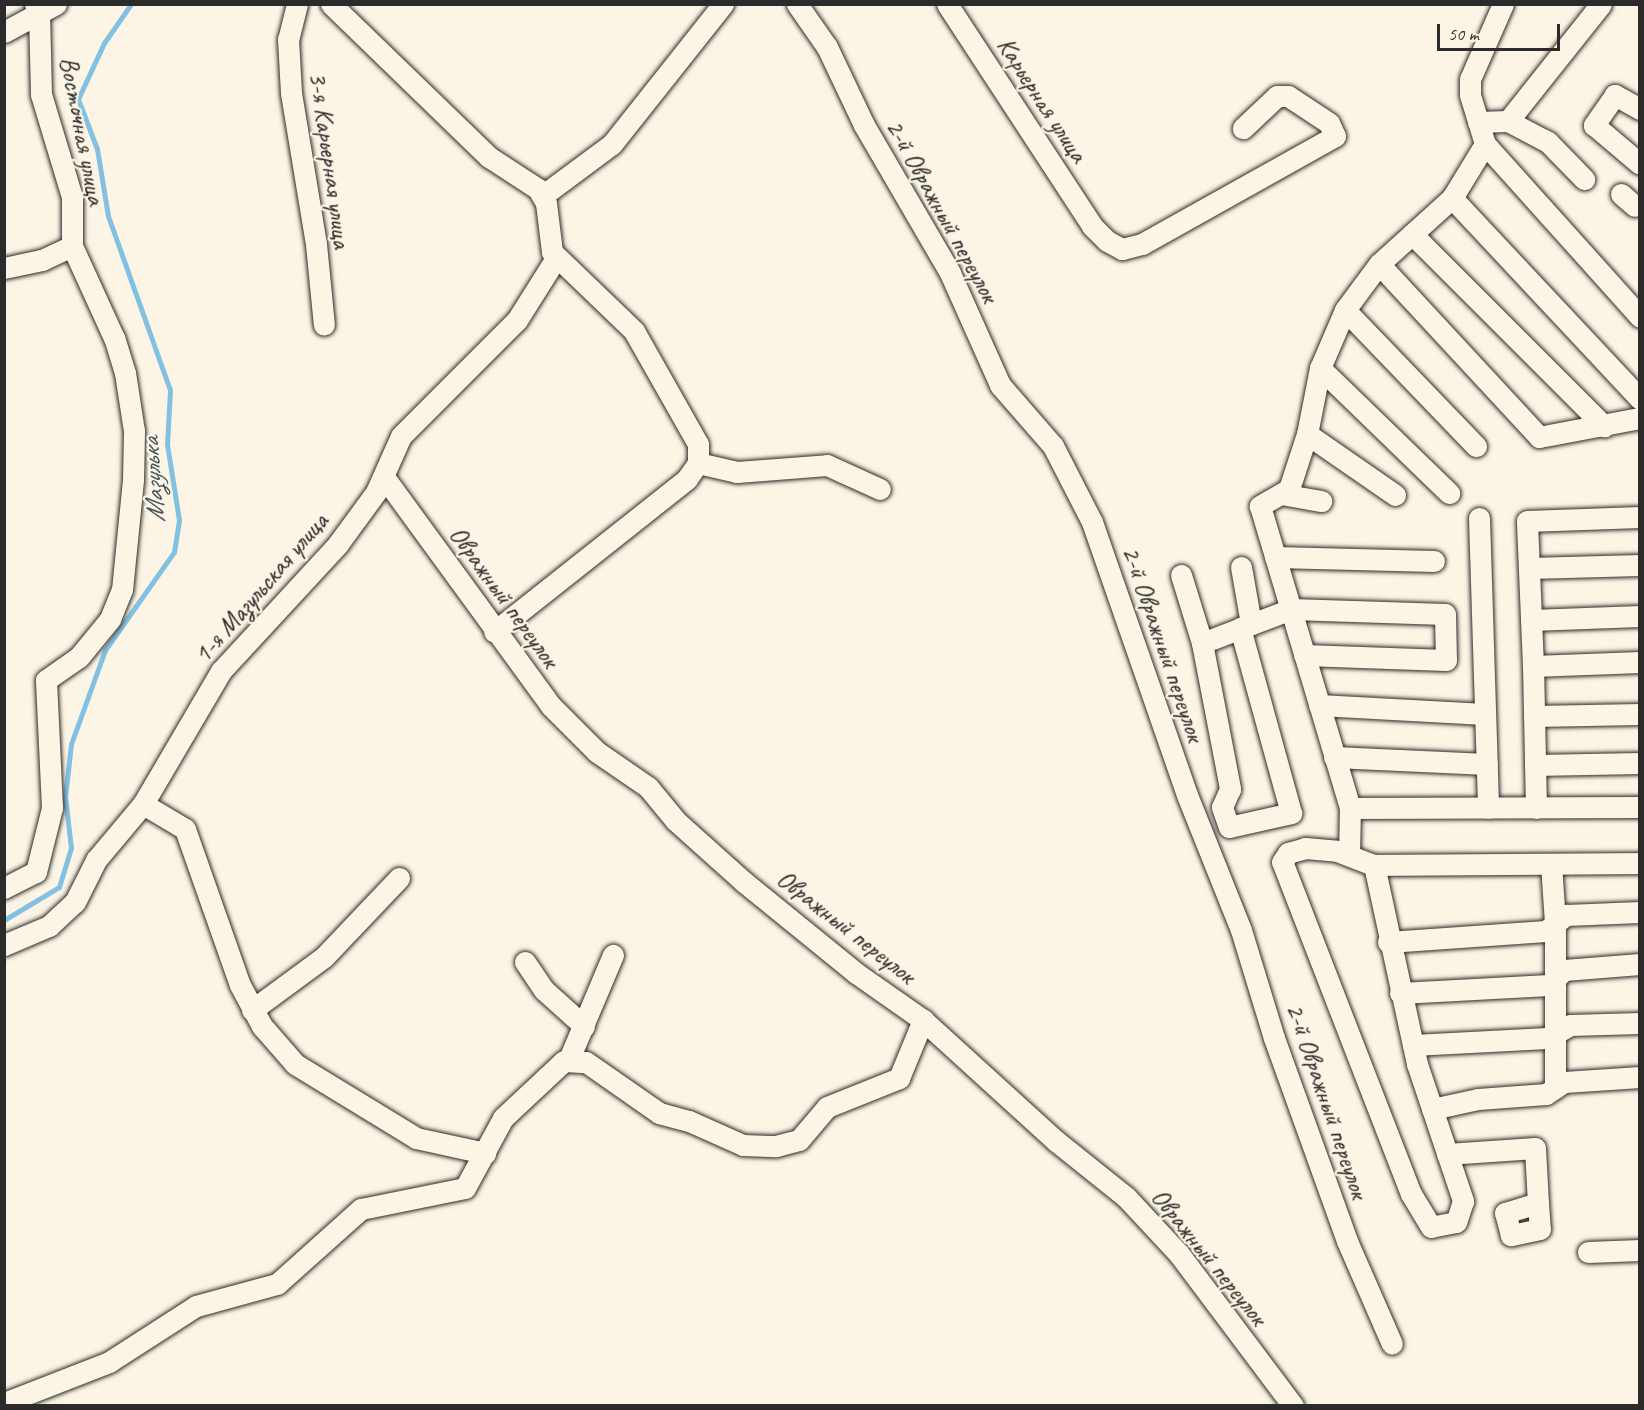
<!DOCTYPE html>
<meta charset="utf-8">
<style>
body{margin:0}
#map{position:relative;width:1644px;height:1410px;overflow:hidden;background:#fcf5e5;font-family:Caveat,sans-serif}
div>[style]{position:absolute}
.stream>*{height:5px;margin:-2.5px;padding:0 2.5px;transform-origin:2.5px;border-radius:2.5px;background:#83c1e3}
.roads{filter:drop-shadow(0 0 2px #2b2b2b) drop-shadow(0 0 2px #2b2b2b)}
.minor>*{height:21px;margin:-10.5px;padding:0 10.5px;transform-origin:10.5px;border-radius:10.5px;background:#fcf5e5}
span{translate:-50% -50%;white-space:nowrap;text-align:center;line-height:1.15;-webkit-text-stroke:4.5px #fcf5e5;paint-order:stroke}
.street-label{font-size:26px;color:#2b2b2b}
.water-label{font-size:27px;color:#455862;font-style:italic}
.frame{position:absolute;inset:0;border:6px solid #2b2b2b;pointer-events:none}
.scale{position:absolute;left:1437px;top:24px;width:123px;height:27px;box-sizing:border-box;border:3px solid #2b2b2b;border-top:0;padding-left:8px;font-size:18px;line-height:21px;white-space:nowrap;color:#2b2b2b;-webkit-text-stroke:4px #fcf5e5;paint-order:stroke}
</style>
<div id="map">
<div class="stream">
<i style="left:4px;top:920px;width:64px;rotate:-31deg"></i>
<i style="left:59px;top:887px;width:41px;rotate:-72.9deg"></i>
<i style="left:71px;top:848px;width:51px;rotate:-96.7deg"></i>
<i style="left:65px;top:797px;width:53px;rotate:-83.5deg"></i>
<i style="left:71px;top:744px;width:100px;rotate:-70.1deg"></i>
<i style="left:105px;top:650px;width:120px;rotate:-54.9deg"></i>
<i style="left:174px;top:552px;width:32px;rotate:-81deg"></i>
<i style="left:179px;top:520px;width:77px;rotate:-99deg"></i>
<i style="left:167px;top:444px;width:54px;rotate:-86.8deg"></i>
<i style="left:170px;top:390px;width:185px;rotate:-109.6deg"></i>
<i style="left:108px;top:216px;width:68px;rotate:-99.3deg"></i>
<i style="left:97px;top:149px;width:53px;rotate:-110.8deg"></i>
<i style="left:78px;top:99px;width:62px;rotate:-65.1deg"></i>
<i style="left:104px;top:43px;width:47px;rotate:-55.3deg"></i>
</div>
<div class="roads">
<div class="minor">
<i style="left:297px;top:4px;width:36px;rotate:104deg"></i>
<i style="left:288px;top:39px;width:54px;rotate:86.8deg"></i>
<i style="left:291px;top:93px;width:153px;rotate:80.6deg"></i>
<i style="left:316px;top:244px;width:81px;rotate:84.4deg"></i>
<i style="left:331px;top:4px;width:220px;rotate:44.1deg"></i>
<i style="left:489px;top:157px;width:59px;rotate:33.1deg"></i>
<i style="left:538px;top:189px;width:16px;rotate:60deg"></i>
<i style="left:546px;top:203px;width:49px;rotate:83deg"></i>
<i style="left:552px;top:252px;width:114px;rotate:43.9deg"></i>
<i style="left:634px;top:331px;width:130px;rotate:60.5deg"></i>
<i style="left:698px;top:444px;width:19px;rotate:90deg"></i>
<i style="left:698px;top:463px;width:19px;rotate:125deg"></i>
<i style="left:687px;top:479px;width:246px;rotate:141.6deg"></i>
<i style="left:797px;top:4px;width:52px;rotate:55.1deg"></i>
<i style="left:827px;top:47px;width:86px;rotate:64.6deg"></i>
<i style="left:864px;top:125px;width:171px;rotate:59.8deg"></i>
<i style="left:950px;top:273px;width:123px;rotate:65.9deg"></i>
<i style="left:1000px;top:385px;width:81px;rotate:49deg"></i>
<i style="left:1053px;top:446px;width:85px;rotate:62.8deg"></i>
<i style="left:1092px;top:522px;width:289px;rotate:70.8deg"></i>
<i style="left:1187px;top:795px;width:145px;rotate:68.2deg"></i>
<i style="left:1241px;top:930px;width:113px;rotate:73deg"></i>
<i style="left:1274px;top:1038px;width:216px;rotate:70.2deg"></i>
<i style="left:1347px;top:1241px;width:112px;rotate:66.4deg"></i>
<i style="left:947px;top:4px;width:265px;rotate:56.8deg"></i>
<i style="left:1092px;top:226px;width:21px;rotate:45deg"></i>
<i style="left:1107px;top:241px;width:17px;rotate:28deg"></i>
<i style="left:1122px;top:249px;width:21px;rotate:-14deg"></i>
<i style="left:1142px;top:244px;width:221px;rotate:-29.2deg"></i>
<i style="left:1335px;top:136px;width:14px;rotate:-115deg"></i>
<i style="left:1329px;top:123px;width:49px;rotate:-146.6deg"></i>
<i style="left:1288px;top:96px;width:11px;rotate:180deg"></i>
<i style="left:1277px;top:96px;width:47px;rotate:136.7deg"></i>
<i style="left:1503px;top:4px;width:82px;rotate:113.7deg"></i>
<i style="left:1470px;top:79px;width:16px;rotate:90deg"></i>
<i style="left:1470px;top:95px;width:51px;rotate:73deg"></i>
<i style="left:1485px;top:144px;width:63px;rotate:121.4deg"></i>
<i style="left:1452px;top:198px;width:98px;rotate:137.9deg"></i>
<i style="left:1379px;top:264px;width:57px;rotate:126.5deg"></i>
<i style="left:1345px;top:310px;width:63px;rotate:113.3deg"></i>
<i style="left:1320px;top:368px;width:67px;rotate:101.1deg"></i>
<i style="left:1307px;top:434px;width:58px;rotate:108.1deg"></i>
<i style="left:1289px;top:489px;width:34px;rotate:150deg"></i>
<i style="left:1260px;top:506px;width:315px;rotate:73.4deg"></i>
<i style="left:1350px;top:808px;width:290px;rotate:-0.2deg"></i>
<i style="left:4px;top:32px;width:59px;rotate:-28.3deg"></i>
<i style="left:1640px;top:109px;width:29px;rotate:-151deg"></i>
<i style="left:1615px;top:95px;width:37px;rotate:125deg"></i>
<i style="left:1594px;top:125px;width:60px;rotate:40.3deg"></i>
<i style="left:1508px;top:121px;width:45px;rotate:27.7deg"></i>
<i style="left:1548px;top:142px;width:52px;rotate:45.8deg"></i>
<i style="left:1478px;top:122px;width:30px;rotate:-2deg"></i>
<i style="left:1508px;top:121px;width:149px;rotate:-51.5deg"></i>
<i style="left:1485px;top:144px;width:232px;rotate:48.1deg"></i>
<i style="left:1621px;top:194px;width:18px;rotate:41deg"></i>
<i style="left:542px;top:196px;width:87px;rotate:-36.6deg"></i>
<i style="left:612px;top:144px;width:179px;rotate:-51.6deg"></i>
<i style="left:1452px;top:198px;width:275px;rotate:46.9deg"></i>
<i style="left:1412px;top:234px;width:272px;rotate:45deg"></i>
<i style="left:1379px;top:264px;width:236px;rotate:47.2deg"></i>
<i style="left:1539px;top:437px;width:103px;rotate:-10.7deg"></i>
<i style="left:4px;top:268px;width:39px;rotate:-12deg"></i>
<i style="left:42px;top:260px;width:33px;rotate:-25deg"></i>
<i style="left:1345px;top:310px;width:189px;rotate:46.1deg"></i>
<i style="left:1320px;top:368px;width:180px;rotate:44.1deg"></i>
<i style="left:1307px;top:434px;width:107px;rotate:34.7deg"></i>
<i style="left:698px;top:463px;width:40px;rotate:13deg"></i>
<i style="left:737px;top:472px;width:90px;rotate:-4.4deg"></i>
<i style="left:827px;top:465px;width:58px;rotate:24.4deg"></i>
<i style="left:384px;top:477px;width:283px;rotate:53.9deg"></i>
<i style="left:551px;top:706px;width:65px;rotate:45deg"></i>
<i style="left:597px;top:752px;width:62px;rotate:34.5deg"></i>
<i style="left:648px;top:787px;width:44px;rotate:50.5deg"></i>
<i style="left:676px;top:821px;width:91px;rotate:41.9deg"></i>
<i style="left:744px;top:882px;width:144px;rotate:39.1deg"></i>
<i style="left:856px;top:973px;width:82px;rotate:35deg"></i>
<i style="left:923px;top:1020px;width:180px;rotate:42.3deg"></i>
<i style="left:1056px;top:1141px;width:90px;rotate:38.7deg"></i>
<i style="left:1126px;top:1197px;width:78px;rotate:47.1deg"></i>
<i style="left:1179px;top:1254px;width:190px;rotate:53.1deg"></i>
<i style="left:1281px;top:494px;width:41px;rotate:9.9deg"></i>
<i style="left:1479px;top:518px;width:290px;rotate:88.2deg"></i>
<i style="left:1275px;top:557px;width:159px;rotate:1.4deg"></i>
<i style="left:1241px;top:567px;width:58px;rotate:80deg"></i>
<i style="left:1529px;top:568px;width:111px;rotate:-1.5deg"></i>
<i style="left:1181px;top:575px;width:71px;rotate:72.8deg"></i>
<i style="left:1202px;top:643px;width:95px;rotate:-20.9deg"></i>
<i style="left:1291px;top:609px;width:154px;rotate:1.9deg"></i>
<i style="left:1445px;top:614px;width:46px;rotate:88.8deg"></i>
<i style="left:1446px;top:660px;width:142px;rotate:-178deg"></i>
<i style="left:1531px;top:620px;width:109px;rotate:-2.1deg"></i>
<i style="left:1202px;top:643px;width:149px;rotate:79.1deg"></i>
<i style="left:1230px;top:789px;width:20px;rotate:114deg"></i>
<i style="left:1222px;top:807px;width:21px;rotate:71deg"></i>
<i style="left:1229px;top:827px;width:64px;rotate:-12.7deg"></i>
<i style="left:1291px;top:813px;width:192px;rotate:-105.4deg"></i>
<i style="left:1533px;top:666px;width:145px;rotate:-92.4deg"></i>
<i style="left:1527px;top:521px;width:113px;rotate:-2deg"></i>
<i style="left:1319px;top:705px;width:166px;rotate:3.1deg"></i>
<i style="left:1534px;top:716px;width:106px;rotate:-1.1deg"></i>
<i style="left:1334px;top:757px;width:153px;rotate:2.6deg"></i>
<i style="left:1535px;top:765px;width:105px;rotate:-1.1deg"></i>
<i style="left:143px;top:804px;width:49px;rotate:30.8deg"></i>
<i style="left:185px;top:829px;width:165px;rotate:70.6deg"></i>
<i style="left:240px;top:985px;width:47px;rotate:61.8deg"></i>
<i style="left:262px;top:1026px;width:50px;rotate:49deg"></i>
<i style="left:295px;top:1064px;width:142px;rotate:31.4deg"></i>
<i style="left:416px;top:1138px;width:71px;rotate:12.3deg"></i>
<i style="left:1536px;top:808px;width:142px;rotate:-91.2deg"></i>
<i style="left:1533px;top:666px;width:107px;rotate:-2.1deg"></i>
<i style="left:1349px;top:855px;width:47px;rotate:-88.8deg"></i>
<i style="left:1551px;top:864px;width:59px;rotate:86.1deg"></i>
<i style="left:1555px;top:923px;width:165px;rotate:90deg"></i>
<i style="left:1374px;top:865px;width:204px;rotate:77.8deg"></i>
<i style="left:1417px;top:1064px;width:145px;rotate:71.4deg"></i>
<i style="left:1463px;top:1201px;width:22px;rotate:108deg"></i>
<i style="left:1456px;top:1222px;width:25px;rotate:169deg"></i>
<i style="left:1431px;top:1227px;width:39px;rotate:-121deg"></i>
<i style="left:1411px;top:1194px;width:356px;rotate:-111.2deg"></i>
<i style="left:1282px;top:862px;width:11px;rotate:-56deg"></i>
<i style="left:1288px;top:853px;width:18px;rotate:-16deg"></i>
<i style="left:1305px;top:848px;width:32px;rotate:5deg"></i>
<i style="left:1337px;top:851px;width:40px;rotate:21deg"></i>
<i style="left:1374px;top:865px;width:266px;rotate:-0.4deg"></i>
<i style="left:4px;top:888px;width:36px;rotate:-27deg"></i>
<i style="left:36px;top:872px;width:66px;rotate:-76deg"></i>
<i style="left:52px;top:808px;width:128px;rotate:-92.7deg"></i>
<i style="left:46px;top:680px;width:40px;rotate:-34.9deg"></i>
<i style="left:79px;top:657px;width:49px;rotate:-50.8deg"></i>
<i style="left:110px;top:619px;width:31px;rotate:-68deg"></i>
<i style="left:122px;top:590px;width:111px;rotate:-84.3deg"></i>
<i style="left:133px;top:480px;width:49px;rotate:-88.8deg"></i>
<i style="left:134px;top:431px;width:59px;rotate:-98.8deg"></i>
<i style="left:125px;top:373px;width:37px;rotate:-107deg"></i>
<i style="left:114px;top:338px;width:101px;rotate:-114.5deg"></i>
<i style="left:72px;top:246px;width:49px;rotate:-90deg"></i>
<i style="left:72px;top:197px;width:108px;rotate:-106.8deg"></i>
<i style="left:41px;top:94px;width:80px;rotate:-91.4deg"></i>
<i style="left:39px;top:14px;width:11px;rotate:-112deg"></i>
<i style="left:1388px;top:942px;width:158px;rotate:-4deg"></i>
<i style="left:1546px;top:931px;width:26px;rotate:-39deg"></i>
<i style="left:1566px;top:915px;width:74px;rotate:-2.3deg"></i>
<i style="left:4px;top:945px;width:49px;rotate:-22.9deg"></i>
<i style="left:49px;top:926px;width:35px;rotate:-43deg"></i>
<i style="left:75px;top:902px;width:47px;rotate:-63.4deg"></i>
<i style="left:96px;top:860px;width:73px;rotate:-50deg"></i>
<i style="left:143px;top:804px;width:154px;rotate:-59.6deg"></i>
<i style="left:221px;top:671px;width:173px;rotate:-47.3deg"></i>
<i style="left:338px;top:544px;width:64px;rotate:-53.8deg"></i>
<i style="left:376px;top:492px;width:61px;rotate:-65.9deg"></i>
<i style="left:401px;top:436px;width:164px;rotate:-45deg"></i>
<i style="left:517px;top:320px;width:73px;rotate:-57.8deg"></i>
<i style="left:525px;top:962px;width:34px;rotate:56deg"></i>
<i style="left:544px;top:990px;width:54px;rotate:42deg"></i>
<i style="left:1400px;top:993px;width:149px;rotate:-3.1deg"></i>
<i style="left:1549px;top:985px;width:21px;rotate:-45deg"></i>
<i style="left:1564px;top:970px;width:76px;rotate:-4.5deg"></i>
<i style="left:252px;top:1010px;width:89px;rotate:-36.4deg"></i>
<i style="left:324px;top:957px;width:109px;rotate:-46.5deg"></i>
<i style="left:1413px;top:1045px;width:134px;rotate:-3deg"></i>
<i style="left:1547px;top:1038px;width:26px;rotate:-29deg"></i>
<i style="left:1570px;top:1025px;width:70px;rotate:-1.6deg"></i>
<i style="left:569px;top:1059px;width:113px;rotate:-67.1deg"></i>
<i style="left:1432px;top:1109px;width:47px;rotate:-12.3deg"></i>
<i style="left:1478px;top:1099px;width:68px;rotate:-4.2deg"></i>
<i style="left:1546px;top:1094px;width:22px;rotate:-34deg"></i>
<i style="left:1564px;top:1082px;width:76px;rotate:-3.8deg"></i>
<i style="left:1447px;top:1154px;width:88px;rotate:-3.9deg"></i>
<i style="left:1535px;top:1148px;width:55px;rotate:86.9deg"></i>
<i style="left:1538px;top:1203px;width:26px;rotate:86deg"></i>
<i style="left:1540px;top:1229px;width:30px;rotate:168deg"></i>
<i style="left:1511px;top:1235px;width:23px;rotate:-105deg"></i>
<i style="left:1505px;top:1213px;width:34px;rotate:-17deg"></i>
<i style="left:1588px;top:1252px;width:52px;rotate:-2.2deg"></i>
<i style="left:4px;top:1403px;width:113px;rotate:-21.3deg"></i>
<i style="left:109px;top:1362px;width:103px;rotate:-32.8deg"></i>
<i style="left:196px;top:1306px;width:84px;rotate:-15.2deg"></i>
<i style="left:277px;top:1284px;width:113px;rotate:-41.8deg"></i>
<i style="left:361px;top:1209px;width:106px;rotate:-11.4deg"></i>
<i style="left:465px;top:1188px;width:80px;rotate:-61.5deg"></i>
<i style="left:503px;top:1118px;width:83px;rotate:-43.1deg"></i>
<i style="left:564px;top:1061px;width:22px;rotate:3deg"></i>
<i style="left:586px;top:1062px;width:89px;rotate:34.9deg"></i>
<i style="left:659px;top:1113px;width:31px;rotate:15deg"></i>
<i style="left:689px;top:1121px;width:59px;rotate:24deg"></i>
<i style="left:743px;top:1145px;width:33px;rotate:2deg"></i>
<i style="left:776px;top:1146px;width:24px;rotate:-15deg"></i>
<i style="left:799px;top:1140px;width:43px;rotate:-49.7deg"></i>
<i style="left:827px;top:1107px;width:78px;rotate:-21.9deg"></i>
<i style="left:899px;top:1078px;width:63px;rotate:-67.5deg"></i>
</div>
</div>
<div class="street-label">
<span style="left:1042px;top:100px;rotate:57deg">Карьерная улица</span>
<span style="left:82px;top:131px;rotate:79deg">Восточная улица</span>
<span style="left:330px;top:160px;rotate:82deg">3-я Карьерная улица</span>
<span style="left:942px;top:211px;rotate:61deg">2-й Овражный переулок</span>
<span style="left:261px;top:588px;rotate:-49deg">1-я Мазульская улица</span>
<span style="left:504px;top:597px;rotate:54deg">Овражный переулок</span>
<span style="left:1163px;top:644px;rotate:71deg">2-й Овражный переулок</span>
<span style="left:846px;top:927px;rotate:38deg">Овражный переулок</span>
<span style="left:1327px;top:1101px;rotate:71deg">2-й Овражный переулок</span>
<span style="left:1209px;top:1257px;rotate:51deg">Овражный переулок</span>
</div>
<div class="water-label">
<span style="left:153px;top:480px;rotate:-94deg">Мазулька</span>
</div>
<div class="frame"></div>
<div class="scale">50 m</div>
</div>
